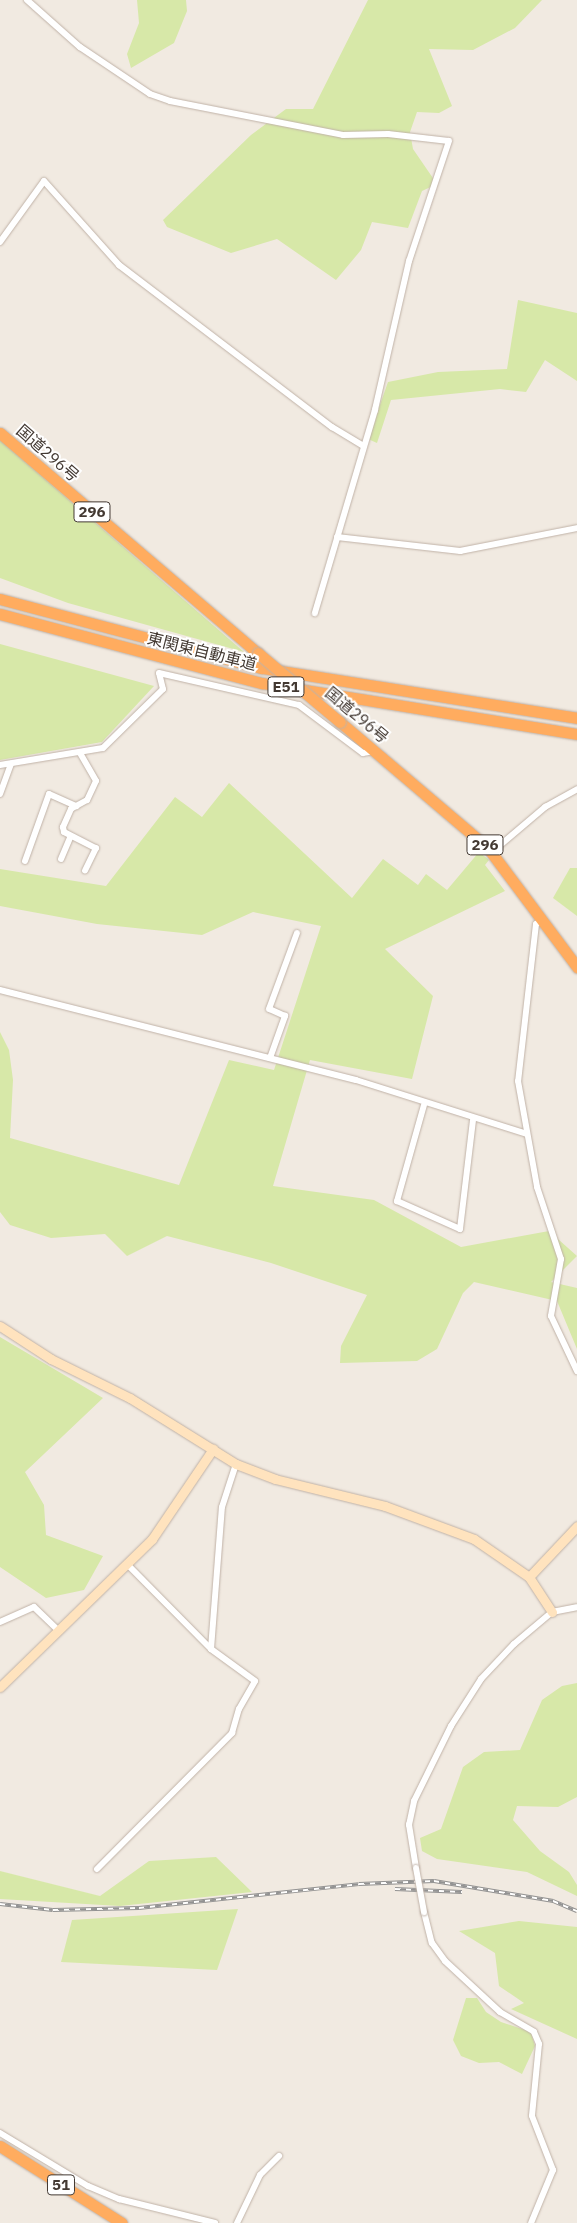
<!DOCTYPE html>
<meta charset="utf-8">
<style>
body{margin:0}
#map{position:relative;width:577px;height:2223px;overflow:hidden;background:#f1eae1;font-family:"IBM Plex Sans","Noto Sans JP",sans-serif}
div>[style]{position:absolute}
.green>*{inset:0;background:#d7e8a8}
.roads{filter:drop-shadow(0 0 1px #c0b2a7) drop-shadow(0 0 1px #c0b2a7)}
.street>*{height:6px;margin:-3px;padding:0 3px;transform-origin:3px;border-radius:3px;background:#fff}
.secondary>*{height:9px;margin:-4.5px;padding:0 4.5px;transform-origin:4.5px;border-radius:4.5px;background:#ffe3be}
.highway>*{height:11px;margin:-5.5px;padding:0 5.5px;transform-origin:5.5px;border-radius:5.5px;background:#ffac5f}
.rail>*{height:4px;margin-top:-2px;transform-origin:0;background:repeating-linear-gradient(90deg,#fff 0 5.5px,#929292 0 11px);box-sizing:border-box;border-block:1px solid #929292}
.bridges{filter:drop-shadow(0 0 1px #c0b2a7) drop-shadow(0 0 1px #c0b2a7)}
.street-bridge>*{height:6px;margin:-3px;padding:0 3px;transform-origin:3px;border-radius:3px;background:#fff}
.highway-bridge>*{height:11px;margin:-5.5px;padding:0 5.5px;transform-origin:5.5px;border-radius:5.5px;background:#ffac5f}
span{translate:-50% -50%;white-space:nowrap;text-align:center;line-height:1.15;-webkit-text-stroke:4px #fff;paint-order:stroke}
.shield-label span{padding:1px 4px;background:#fff;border:1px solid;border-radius:4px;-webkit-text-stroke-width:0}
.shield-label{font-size:15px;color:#433932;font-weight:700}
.street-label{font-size:16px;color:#433932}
</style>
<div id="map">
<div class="green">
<i style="clip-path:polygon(137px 0,186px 0,187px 11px,174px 43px,131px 68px,127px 54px,139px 23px)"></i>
<i style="clip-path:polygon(368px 0,542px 0,515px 28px,473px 50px,429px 49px,452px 106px,439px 113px,417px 112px,410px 132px,413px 149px,437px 184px,422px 191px,408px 228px,372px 222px,361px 250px,336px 280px,277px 239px,231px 253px,167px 227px,163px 220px,251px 135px,286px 109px,313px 109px)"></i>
<i style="clip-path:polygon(518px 300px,577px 313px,577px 381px,545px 360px,526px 392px,500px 389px,391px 400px,377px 443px,368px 439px,388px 382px,438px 372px,507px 369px)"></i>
<i style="clip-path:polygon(0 440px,244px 652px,68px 603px,0 578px)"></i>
<i style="clip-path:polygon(0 644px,154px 686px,102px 742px,0 760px)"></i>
<i style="clip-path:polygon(229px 783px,352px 898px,383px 859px,418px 885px,426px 874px,447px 890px,479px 852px,489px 860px,485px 865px,505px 891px,385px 949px,433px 996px,412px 1079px,310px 1060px,273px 1186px,374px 1200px,461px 1247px,549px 1231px,577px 1256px,551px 1282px,577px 1288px,577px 1349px,557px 1301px,474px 1282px,463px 1293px,437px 1349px,417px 1361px,340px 1363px,341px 1346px,367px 1295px,271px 1263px,167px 1236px,127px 1256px,105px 1234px,51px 1238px,10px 1225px,0 1212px,0 1032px,9px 1050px,13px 1080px,10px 1138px,179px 1185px,229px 1060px,274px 1070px,321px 926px,253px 912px,202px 935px,97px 924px,0 906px,0 869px,106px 886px,175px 797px,202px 817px)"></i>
<i style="clip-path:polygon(570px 868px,577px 868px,577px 916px,553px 898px)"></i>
<i style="clip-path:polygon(0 1337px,103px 1398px,25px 1472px,44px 1505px,46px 1535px,103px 1556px,84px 1590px,46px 1598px,0 1567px)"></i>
<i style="clip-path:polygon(577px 1683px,577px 1797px,558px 1807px,517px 1806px,513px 1820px,540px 1851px,569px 1872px,577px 1885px,577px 1896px,527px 1872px,437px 1859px,422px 1851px,420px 1838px,441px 1829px,463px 1767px,484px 1752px,520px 1750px,542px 1700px,562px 1686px)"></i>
<i style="clip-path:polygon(216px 1857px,252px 1892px,120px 1906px,0 1899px,0 1871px,100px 1896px,149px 1861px)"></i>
<i style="clip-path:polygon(238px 1909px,217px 1970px,61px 1962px,72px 1920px)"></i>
<i style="clip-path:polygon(519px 1921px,577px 1927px,577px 2039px,511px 2009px,524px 2003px,499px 1986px,495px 1953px,459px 1931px)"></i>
<i style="clip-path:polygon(466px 1998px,477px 1998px,486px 2012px,501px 2022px,531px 2032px,535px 2046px,522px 2074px,499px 2062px,479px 2063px,461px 2056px,453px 2040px)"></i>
</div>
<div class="roads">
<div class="street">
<i style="left:27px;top:0;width:71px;rotate:41.6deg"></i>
<i style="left:80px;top:47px;width:84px;rotate:33.9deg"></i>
<i style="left:150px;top:94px;width:21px;rotate:19deg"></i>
<i style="left:170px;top:101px;width:176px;rotate:11.1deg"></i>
<i style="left:343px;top:135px;width:45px;rotate:-1.3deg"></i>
<i style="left:388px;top:134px;width:61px;rotate:6.5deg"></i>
<i style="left:449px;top:141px;width:126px;rotate:108.4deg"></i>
<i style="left:409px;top:261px;width:153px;rotate:102.9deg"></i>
<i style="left:375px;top:410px;width:212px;rotate:106.5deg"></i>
<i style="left:0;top:242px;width:75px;rotate:-54.2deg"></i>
<i style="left:44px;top:181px;width:113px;rotate:48.2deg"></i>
<i style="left:119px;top:265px;width:268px;rotate:37.3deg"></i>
<i style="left:332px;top:427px;width:37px;rotate:31deg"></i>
<i style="left:337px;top:537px;width:124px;rotate:6.5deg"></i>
<i style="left:460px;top:551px;width:119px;rotate:-11.1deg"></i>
<i style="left:159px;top:673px;width:144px;rotate:12.9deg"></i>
<i style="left:299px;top:705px;width:80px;rotate:36.9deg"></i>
<i style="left:363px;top:753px;width:11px;rotate:-10deg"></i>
<i style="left:80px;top:753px;width:32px;rotate:60deg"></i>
<i style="left:96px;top:781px;width:21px;rotate:115deg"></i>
<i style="left:87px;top:800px;width:18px;rotate:151deg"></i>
<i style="left:71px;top:809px;width:20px;rotate:114deg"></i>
<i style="left:63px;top:827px;width:5px;rotate:79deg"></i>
<i style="left:64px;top:832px;width:36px;rotate:27deg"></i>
<i style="left:96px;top:848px;width:25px;rotate:116deg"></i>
<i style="left:0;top:765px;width:104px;rotate:-9.4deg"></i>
<i style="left:103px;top:748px;width:84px;rotate:-44.5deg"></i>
<i style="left:163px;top:689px;width:16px;rotate:-104deg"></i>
<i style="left:0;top:794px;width:32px;rotate:-70deg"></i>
<i style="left:492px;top:852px;width:70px;rotate:-40.3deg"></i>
<i style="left:545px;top:807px;width:37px;rotate:-29deg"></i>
<i style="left:61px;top:859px;width:25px;rotate:-67deg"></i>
<i style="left:25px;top:861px;width:71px;rotate:-70.3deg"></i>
<i style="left:49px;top:794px;width:30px;rotate:24deg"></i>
<i style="left:542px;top:920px;width:7px;rotate:146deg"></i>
<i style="left:536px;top:924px;width:158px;rotate:96.5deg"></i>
<i style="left:518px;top:1081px;width:108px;rotate:79.8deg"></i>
<i style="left:537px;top:1187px;width:76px;rotate:71.6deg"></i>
<i style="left:561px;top:1259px;width:58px;rotate:100deg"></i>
<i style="left:551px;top:1316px;width:61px;rotate:64.7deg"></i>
<i style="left:0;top:990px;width:367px;rotate:14.2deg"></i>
<i style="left:356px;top:1080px;width:179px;rotate:17.5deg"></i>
<i style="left:270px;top:1058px;width:45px;rotate:-70.3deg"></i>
<i style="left:285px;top:1016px;width:17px;rotate:-156deg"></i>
<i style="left:269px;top:1009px;width:81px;rotate:-69.8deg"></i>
<i style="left:424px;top:1105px;width:100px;rotate:105.7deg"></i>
<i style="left:397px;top:1201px;width:69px;rotate:24deg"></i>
<i style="left:460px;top:1229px;width:110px;rotate:-83.2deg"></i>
<i style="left:0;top:1622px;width:37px;rotate:-24deg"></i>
<i style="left:34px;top:1607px;width:33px;rotate:44deg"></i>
<i style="left:211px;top:1649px;width:142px;rotate:-85.6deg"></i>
<i style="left:222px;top:1507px;width:45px;rotate:-72deg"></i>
<i style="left:416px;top:1868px;width:44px;rotate:-99.2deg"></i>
<i style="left:409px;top:1825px;width:25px;rotate:-78deg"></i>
<i style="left:414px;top:1801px;width:84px;rotate:-63.7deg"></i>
<i style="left:451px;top:1726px;width:56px;rotate:-57.4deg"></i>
<i style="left:481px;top:1679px;width:48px;rotate:-46.7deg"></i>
<i style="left:514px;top:1644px;width:50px;rotate:-40.1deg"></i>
<i style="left:552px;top:1612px;width:25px;rotate:-11deg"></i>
<i style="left:97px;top:1869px;width:192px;rotate:-45.2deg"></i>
<i style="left:232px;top:1733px;width:25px;rotate:-74deg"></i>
<i style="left:239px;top:1709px;width:32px;rotate:-60deg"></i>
<i style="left:255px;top:1681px;width:54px;rotate:-144deg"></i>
<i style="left:211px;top:1649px;width:120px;rotate:-134.7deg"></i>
<i style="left:424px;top:1912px;width:32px;rotate:76deg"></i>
<i style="left:432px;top:1943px;width:22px;rotate:54deg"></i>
<i style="left:445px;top:1961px;width:75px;rotate:42.8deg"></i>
<i style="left:500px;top:2012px;width:39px;rotate:30deg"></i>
<i style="left:534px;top:2032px;width:13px;rotate:67deg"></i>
<i style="left:539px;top:2044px;width:72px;rotate:95.6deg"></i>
<i style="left:532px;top:2116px;width:58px;rotate:68.7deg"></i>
<i style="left:553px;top:2170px;width:57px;rotate:112.5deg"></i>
<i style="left:0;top:2133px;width:103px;rotate:31.1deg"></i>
<i style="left:88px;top:2186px;width:34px;rotate:23deg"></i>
<i style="left:119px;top:2199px;width:99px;rotate:14deg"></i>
<i style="left:237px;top:2223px;width:53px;rotate:-64.4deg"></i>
<i style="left:260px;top:2175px;width:27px;rotate:-45deg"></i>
</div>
<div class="secondary">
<i style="left:0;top:1326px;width:61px;rotate:32.9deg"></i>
<i style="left:51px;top:1359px;width:88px;rotate:26.3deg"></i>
<i style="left:130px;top:1398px;width:125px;rotate:31.9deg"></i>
<i style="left:236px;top:1464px;width:42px;rotate:21deg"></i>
<i style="left:275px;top:1479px;width:113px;rotate:13.8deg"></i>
<i style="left:385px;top:1506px;width:95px;rotate:20.3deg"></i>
<i style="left:474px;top:1539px;width:67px;rotate:34.6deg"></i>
<i style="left:529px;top:1577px;width:42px;rotate:56.7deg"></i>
<i style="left:529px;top:1577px;width:70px;rotate:-46.7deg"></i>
<i style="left:0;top:1687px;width:212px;rotate:-44.2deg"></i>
<i style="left:152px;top:1539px;width:109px;rotate:-55.9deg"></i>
</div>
<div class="highway">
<i style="left:0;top:433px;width:339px;rotate:40.5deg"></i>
<i style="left:0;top:599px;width:271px;rotate:14.8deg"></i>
<i style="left:262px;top:668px;width:319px;rotate:9deg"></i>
<i style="left:0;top:614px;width:271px;rotate:14.8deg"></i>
<i style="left:262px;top:683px;width:319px;rotate:9.2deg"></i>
<i style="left:340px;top:722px;width:194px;rotate:40.4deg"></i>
<i style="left:488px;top:848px;width:149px;rotate:53.2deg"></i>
<i style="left:0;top:2146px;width:144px;rotate:32.3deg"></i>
</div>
</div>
<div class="rail">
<i style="left:395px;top:1889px;width:67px;rotate:2.6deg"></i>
<i style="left:0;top:1904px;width:53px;rotate:6.5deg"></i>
<i style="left:53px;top:1910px;width:86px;rotate:-1.3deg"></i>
<i style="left:139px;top:1908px;width:221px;rotate:-6.2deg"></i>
<i style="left:359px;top:1884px;width:75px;rotate:-2.3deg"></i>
<i style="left:434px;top:1881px;width:121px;rotate:9.5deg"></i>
<i style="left:553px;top:1901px;width:26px;rotate:23deg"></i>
</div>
<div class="bridges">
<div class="street-bridge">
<i style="left:416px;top:1868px;width:45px;rotate:79.7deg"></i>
</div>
<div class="highway-bridge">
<i style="left:258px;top:653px;width:107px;rotate:40.1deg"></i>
</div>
</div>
<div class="shield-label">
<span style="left:92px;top:512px">296</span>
<span style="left:286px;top:687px">E51</span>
<span style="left:485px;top:845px">296</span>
<span style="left:61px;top:2185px">51</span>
</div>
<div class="street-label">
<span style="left:48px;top:453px;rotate:41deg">国道296号</span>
<span style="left:202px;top:651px;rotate:14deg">東関東自動車道</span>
<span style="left:357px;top:715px;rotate:40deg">国道296号</span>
</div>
</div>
